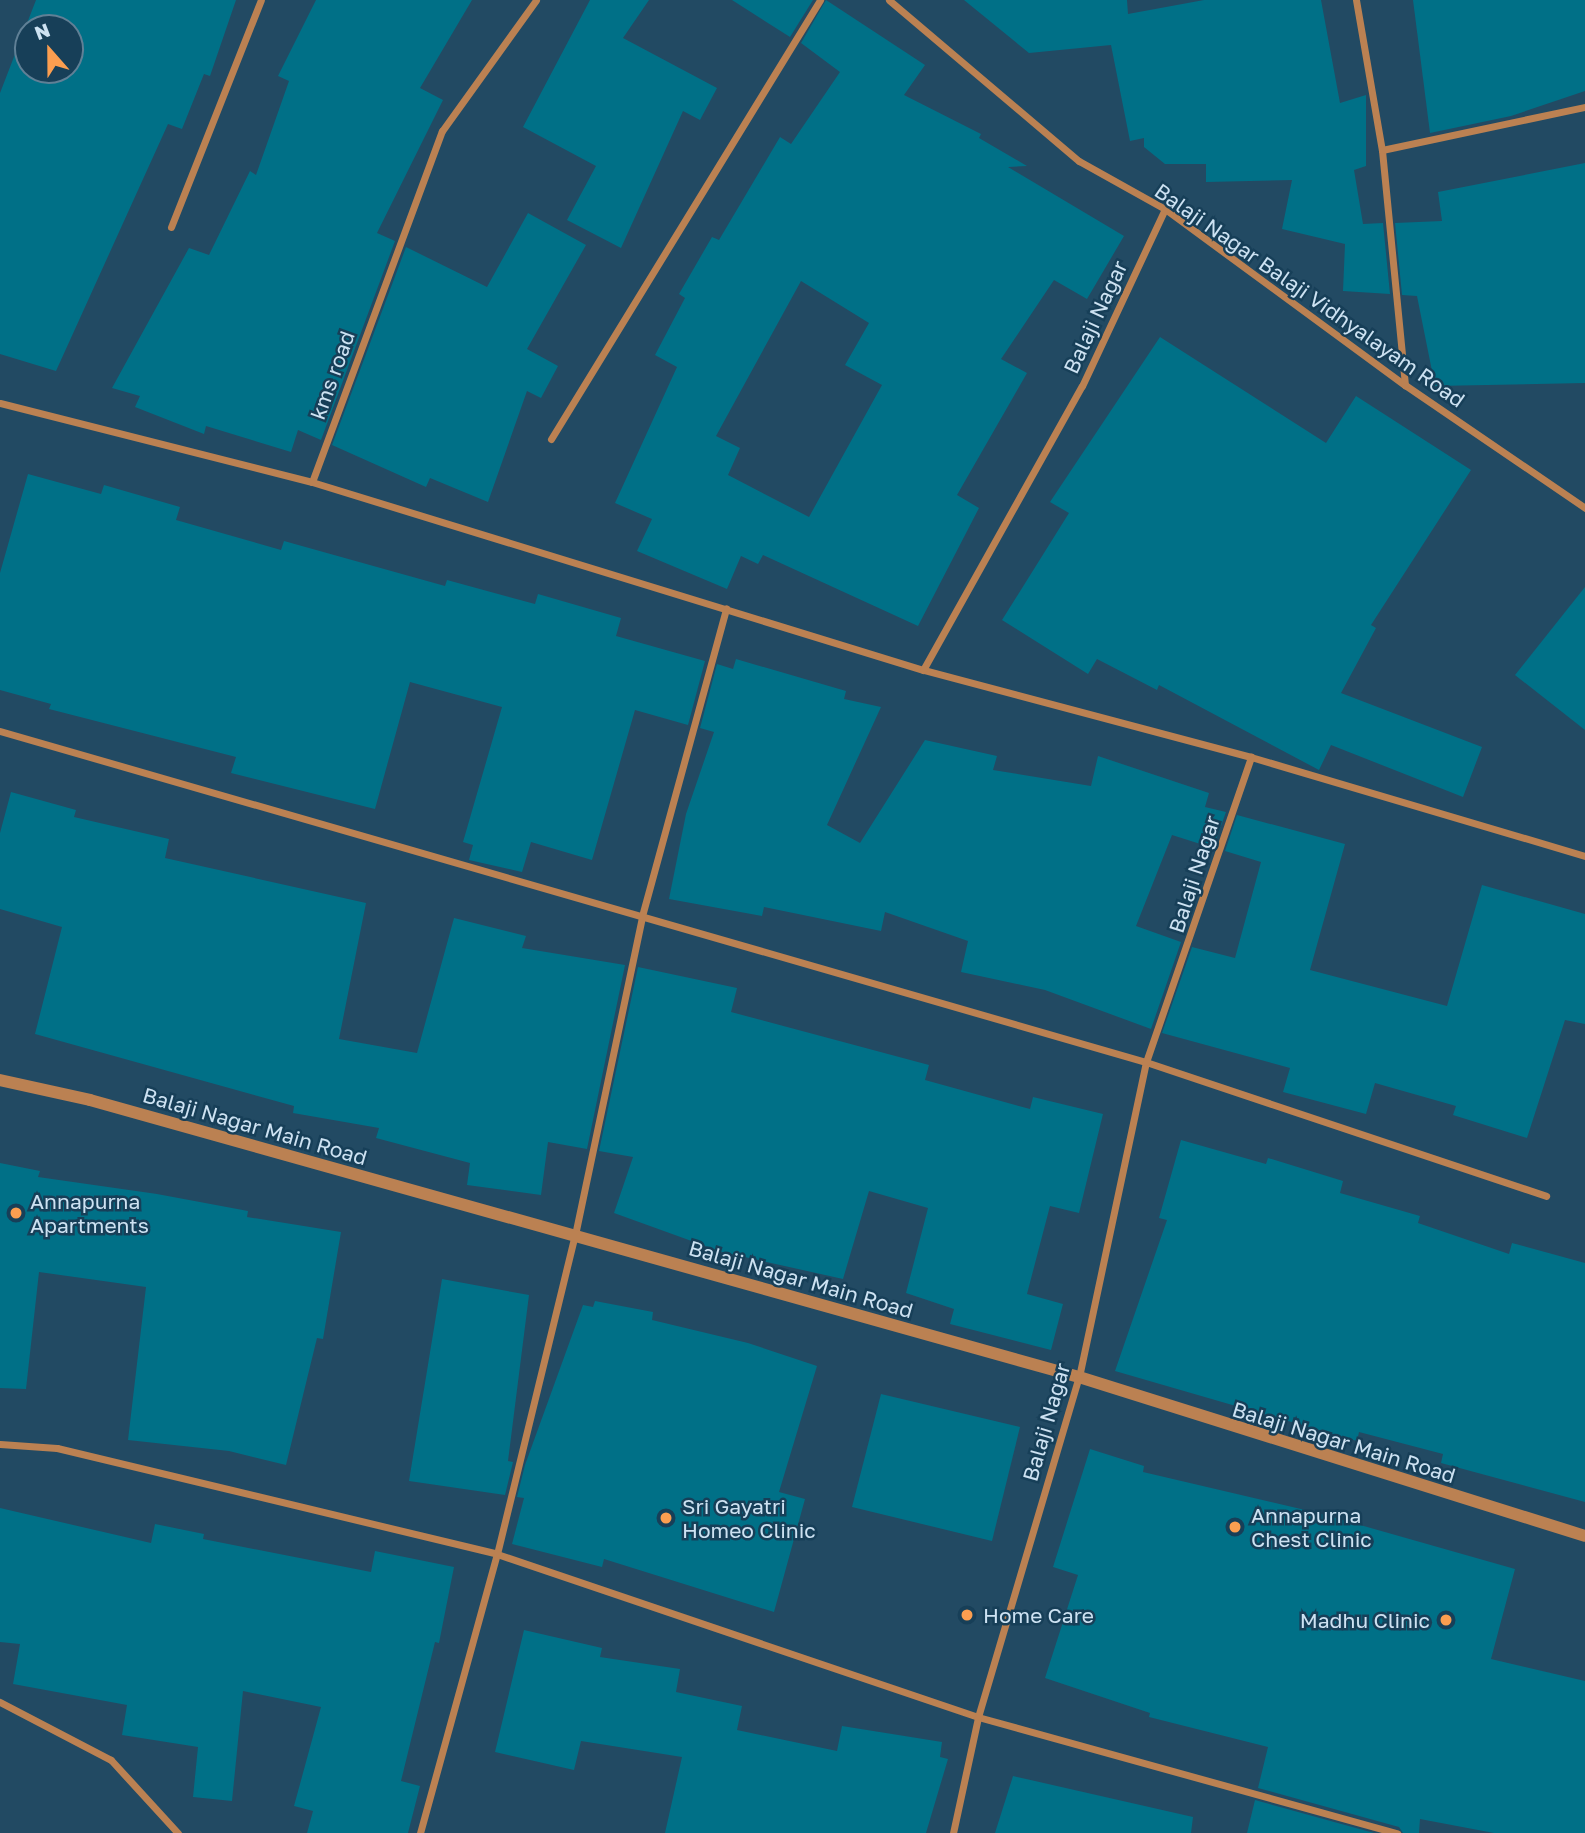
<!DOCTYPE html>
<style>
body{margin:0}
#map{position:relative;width:1585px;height:1833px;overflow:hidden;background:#224a63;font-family:"Golos Text",sans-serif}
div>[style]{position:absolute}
.building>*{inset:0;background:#007087}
.minor>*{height:7px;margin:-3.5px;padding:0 3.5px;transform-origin:3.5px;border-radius:3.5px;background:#bb8152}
.tertiary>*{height:12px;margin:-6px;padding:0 6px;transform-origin:6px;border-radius:6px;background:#bb8152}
.dots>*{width:19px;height:19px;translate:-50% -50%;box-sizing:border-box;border:4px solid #173f58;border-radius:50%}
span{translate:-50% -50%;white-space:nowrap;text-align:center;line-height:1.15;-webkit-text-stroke:5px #173f58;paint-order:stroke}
.street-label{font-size:21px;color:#cde2f2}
.poi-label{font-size:21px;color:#cde2f2}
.left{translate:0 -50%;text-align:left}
.right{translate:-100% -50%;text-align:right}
.north{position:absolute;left:14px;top:14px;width:70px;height:70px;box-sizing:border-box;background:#173f58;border:2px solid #608096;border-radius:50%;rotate:339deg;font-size:19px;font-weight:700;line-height:28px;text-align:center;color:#cde2f2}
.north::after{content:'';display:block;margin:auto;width:24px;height:32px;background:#fb9e50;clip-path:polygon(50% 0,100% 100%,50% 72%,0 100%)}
</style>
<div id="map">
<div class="building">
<i style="clip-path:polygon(evenodd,36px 0,236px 0,210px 76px,204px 74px,182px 129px,168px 124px,56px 371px,0 354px,0 93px,36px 0,28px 28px,70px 28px,70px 70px,28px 70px,28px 28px)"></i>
<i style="clip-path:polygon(316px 0,472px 0,420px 88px,443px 100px,377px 233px,395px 241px,321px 440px,298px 430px,291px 452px,206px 426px,204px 434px,135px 407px,140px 396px,112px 388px,189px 248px,209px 255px,250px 171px,256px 175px,289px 81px,278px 76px)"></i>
<i style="clip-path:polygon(590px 0,649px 0,623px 38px,717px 88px,700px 120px,683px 111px,621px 248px,567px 220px,596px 166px,523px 127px)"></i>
<i style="clip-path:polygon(732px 0,813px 0,790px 37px)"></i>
<i style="clip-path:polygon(evenodd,826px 0,925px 65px,904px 95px,981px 134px,979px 138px,1027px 166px,1008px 167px,1124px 236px,1087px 299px,1054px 280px,1001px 359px,1027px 373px,957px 495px,979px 508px,918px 626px,763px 555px,758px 564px,741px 556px,727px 589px,637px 551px,652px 519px,615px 503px,677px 367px,655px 355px,685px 298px,679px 294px,712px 237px,719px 240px,780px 137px,791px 144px,840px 72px,801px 43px,826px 0,801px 281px,869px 323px,845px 365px,882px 385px,809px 517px,728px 475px,740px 448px,716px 436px,801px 281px)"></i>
<i style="clip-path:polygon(964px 0,1127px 0,1128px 14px,1204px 0,1321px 0,1340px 103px,1366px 95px,1366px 166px,1354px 170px,1363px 224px,1383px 223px,1390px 294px,1343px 291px,1345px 244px,1282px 229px,1292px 180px,1206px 182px,1206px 164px,1165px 164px,1144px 147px,1144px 138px,1130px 141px,1111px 45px,1029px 53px)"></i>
<i style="clip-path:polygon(1413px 0,1585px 0,1585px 91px,1511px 116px,1430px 133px)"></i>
<i style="clip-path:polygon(1585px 163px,1585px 383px,1435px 386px,1417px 296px,1402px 295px,1395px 223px,1442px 221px,1438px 192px)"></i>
<i style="clip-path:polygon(528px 213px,586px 245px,527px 349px,558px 366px,541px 398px,527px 391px,488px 502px,430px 478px,426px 487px,332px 445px,406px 247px,487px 287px)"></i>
<i style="clip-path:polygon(1160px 337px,1326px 443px,1356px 396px,1471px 470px,1371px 625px,1376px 628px,1341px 693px,1482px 747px,1463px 797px,1331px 745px,1319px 770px,1159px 685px,1157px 690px,1097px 659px,1088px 674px,1002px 620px,1069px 513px,1050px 502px)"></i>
<i style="clip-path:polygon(28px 474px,101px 494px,104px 485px,180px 507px,176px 520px,281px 550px,284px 541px,445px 586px,447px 580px,535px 604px,538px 594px,621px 618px,616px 636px,705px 661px,688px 725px,635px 710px,592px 860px,531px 842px,522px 872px,469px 860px,473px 845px,463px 842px,502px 707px,410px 682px,375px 809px,231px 773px,236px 757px,49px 709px,51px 704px,0 690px,0 573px)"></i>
<i style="clip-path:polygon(1585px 587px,1585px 730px,1515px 675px)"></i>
<i style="clip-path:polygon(736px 659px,846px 691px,844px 699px,881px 707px,827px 825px,860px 843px,925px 740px,997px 756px,993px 770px,1091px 786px,1098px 756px,1209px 793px,1205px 807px,1226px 812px,1213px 848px,1172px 835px,1136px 926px,1181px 942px,1151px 1029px,1045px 990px,961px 972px,968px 941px,885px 912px,881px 931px,764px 907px,762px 916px,669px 899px,686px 814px,714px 732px,700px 728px,717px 664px,733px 669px)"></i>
<i style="clip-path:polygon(11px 792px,76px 810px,74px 817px,169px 839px,165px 858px,366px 903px,339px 1039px,417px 1053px,454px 918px,526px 936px,522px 948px,625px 965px,587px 1149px,548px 1142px,541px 1195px,467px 1185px,470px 1163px,376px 1138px,379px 1128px,293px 1113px,294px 1106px,35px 1034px,62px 927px,0 909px,0 833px)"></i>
<i style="clip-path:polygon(1237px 815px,1345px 844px,1310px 970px,1447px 1006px,1482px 885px,1585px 914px,1585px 1024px,1565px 1020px,1527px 1138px,1453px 1115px,1456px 1106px,1375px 1083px,1366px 1114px,1283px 1092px,1290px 1068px,1162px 1033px,1192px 947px,1235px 958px,1261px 862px,1225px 851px)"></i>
<i style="clip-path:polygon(638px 967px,737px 988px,731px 1012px,929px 1065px,925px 1080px,1030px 1109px,1033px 1097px,1103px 1114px,1079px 1213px,1050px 1206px,1027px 1294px,1063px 1304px,1051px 1350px,950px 1324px,954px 1309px,906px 1293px,928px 1208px,869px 1191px,843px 1279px,722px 1252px,614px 1213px,633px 1157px,599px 1151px)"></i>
<i style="clip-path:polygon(1181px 1140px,1266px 1164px,1268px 1158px,1343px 1181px,1340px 1193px,1420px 1216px,1418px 1223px,1509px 1254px,1512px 1243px,1585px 1263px,1585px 1502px,1441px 1463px,1443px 1454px,1359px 1432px,1357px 1441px,1115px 1371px,1167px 1220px,1159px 1218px)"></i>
<i style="clip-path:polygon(0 1163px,40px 1171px,38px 1177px,157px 1194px,248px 1211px,247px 1217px,341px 1232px,323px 1339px,317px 1338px,286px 1465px,229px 1451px,128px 1440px,146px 1287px,39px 1272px,26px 1389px,0 1388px)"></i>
<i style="clip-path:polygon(442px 1279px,529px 1295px,508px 1461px,513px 1462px,505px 1495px,409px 1481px)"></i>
<i style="clip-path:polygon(595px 1301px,653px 1312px,652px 1320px,748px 1343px,817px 1366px,779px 1492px,805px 1499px,774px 1612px,604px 1559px,602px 1567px,512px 1544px,524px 1498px,517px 1497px,525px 1465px,583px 1305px,593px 1307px)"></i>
<i style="clip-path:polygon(881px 1394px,1020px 1427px,992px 1541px,852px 1507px)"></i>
<i style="clip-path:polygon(1090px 1449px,1144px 1466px,1143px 1472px,1318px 1513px,1515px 1569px,1491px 1659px,1585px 1681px,1585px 1833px,1494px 1833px,1420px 1819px,1419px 1833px,1403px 1833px,1399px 1827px,1258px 1788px,1268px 1747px,1149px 1717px,1150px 1713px,1045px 1678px,1078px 1575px,1053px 1567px)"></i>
<i style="clip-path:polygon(0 1508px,151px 1543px,155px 1524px,204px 1534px,203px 1539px,371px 1572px,375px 1551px,454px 1567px,439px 1643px,435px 1642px,401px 1781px,420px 1786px,408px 1833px,307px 1833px,313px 1811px,294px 1806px,321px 1707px,243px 1691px,232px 1801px,193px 1797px,198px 1747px,122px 1735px,127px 1705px,13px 1684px,20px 1644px,0 1642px)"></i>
<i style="clip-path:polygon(524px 1630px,602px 1648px,600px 1657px,680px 1669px,676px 1692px,742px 1706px,737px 1730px,837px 1751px,842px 1726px,942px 1742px,940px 1757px,948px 1759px,926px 1833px,665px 1833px,682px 1757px,581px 1741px,574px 1770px,495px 1752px)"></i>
<i style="clip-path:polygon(1013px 1776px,1193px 1817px,1191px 1833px,995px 1833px)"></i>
<i style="clip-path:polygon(1255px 1800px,1374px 1833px,1247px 1833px)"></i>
</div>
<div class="minor">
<i style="left:889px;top:0;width:249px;rotate:40.3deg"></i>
<i style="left:1079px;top:161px;width:98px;rotate:29.2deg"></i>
<i style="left:1165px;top:209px;width:298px;rotate:36.3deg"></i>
<i style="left:1405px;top:385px;width:218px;rotate:34.3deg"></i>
<i style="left:1356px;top:0;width:152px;rotate:80.2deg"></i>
<i style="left:171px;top:227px;width:244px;rotate:-68.4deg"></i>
<i style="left:1405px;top:385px;width:236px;rotate:-95.6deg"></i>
<i style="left:1382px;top:150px;width:208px;rotate:-12deg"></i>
<i style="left:0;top:403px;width:322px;rotate:14.2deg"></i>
<i style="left:312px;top:482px;width:374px;rotate:-69.7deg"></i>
<i style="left:442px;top:131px;width:161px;rotate:-54.3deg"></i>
<i style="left:551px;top:439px;width:515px;rotate:-58.5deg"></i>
<i style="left:312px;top:482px;width:639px;rotate:17.1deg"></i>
<i style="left:0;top:731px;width:1193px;rotate:16.11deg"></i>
<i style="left:1146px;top:1062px;width:422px;rotate:18.5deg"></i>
<i style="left:1251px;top:757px;width:348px;rotate:16.5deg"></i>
<i style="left:0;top:1444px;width:57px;rotate:4deg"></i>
<i style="left:57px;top:1448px;width:453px;rotate:13.5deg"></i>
<i style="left:497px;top:1554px;width:508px;rotate:18.72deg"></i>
<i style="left:978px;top:1717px;width:435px;rotate:15.5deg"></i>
<i style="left:0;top:1702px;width:125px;rotate:27.6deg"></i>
<i style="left:111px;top:1760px;width:99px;rotate:47.5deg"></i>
<i style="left:420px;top:1833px;width:289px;rotate:-74.6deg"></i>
<i style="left:497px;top:1554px;width:328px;rotate:-76.3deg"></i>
<i style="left:575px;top:1235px;width:326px;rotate:-78.1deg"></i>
<i style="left:642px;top:916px;width:319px;rotate:-74.7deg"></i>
<i style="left:953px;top:1833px;width:119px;rotate:-77.8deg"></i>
<i style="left:978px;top:1717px;width:355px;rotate:-73.5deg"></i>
<i style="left:1079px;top:1377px;width:322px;rotate:-78deg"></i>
<i style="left:1146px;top:1062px;width:323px;rotate:-71deg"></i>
<i style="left:1251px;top:757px;width:339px;rotate:-165.1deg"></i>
<i style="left:923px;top:670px;width:325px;rotate:-60.8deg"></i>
<i style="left:1082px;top:386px;width:195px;rotate:-64.9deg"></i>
</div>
<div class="tertiary">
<i style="left:0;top:1080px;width:92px;rotate:12.5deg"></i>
<i style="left:90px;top:1100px;width:1027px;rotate:15.65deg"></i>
<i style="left:1079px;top:1377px;width:530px;rotate:17.44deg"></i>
</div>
<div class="dots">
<i style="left:16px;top:1213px;background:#fb9e50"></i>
<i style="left:666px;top:1518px;background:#fb9e50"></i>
<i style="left:1235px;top:1527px;background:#fb9e50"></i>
<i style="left:967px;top:1615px;background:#fb9e50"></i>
<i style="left:1446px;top:1620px;background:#fb9e50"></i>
</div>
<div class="street-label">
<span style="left:1310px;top:295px;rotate:35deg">Balaji Nagar Balaji Vidhyalayam Road</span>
<span style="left:1095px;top:317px;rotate:-65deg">Balaji Nagar</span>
<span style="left:332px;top:375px;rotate:-70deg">kms road</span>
<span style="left:1194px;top:874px;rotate:-72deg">Balaji Nagar</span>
<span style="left:255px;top:1126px;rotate:16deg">Balaji Nagar Main Road</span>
<span style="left:801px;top:1279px;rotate:16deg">Balaji Nagar Main Road</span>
<span style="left:1046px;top:1422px;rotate:-74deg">Balaji Nagar</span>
<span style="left:1344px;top:1442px;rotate:17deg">Balaji Nagar Main Road</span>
</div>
<div class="poi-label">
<span class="left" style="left:30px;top:1213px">Annapurna<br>Apartments</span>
<span class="left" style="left:682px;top:1518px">Sri Gayatri<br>Homeo Clinic</span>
<span class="left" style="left:1251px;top:1527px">Annapurna<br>Chest Clinic</span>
<span class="left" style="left:983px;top:1615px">Home Care</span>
<span class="right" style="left:1430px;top:1620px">Madhu Clinic</span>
</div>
<div class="north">N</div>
</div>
